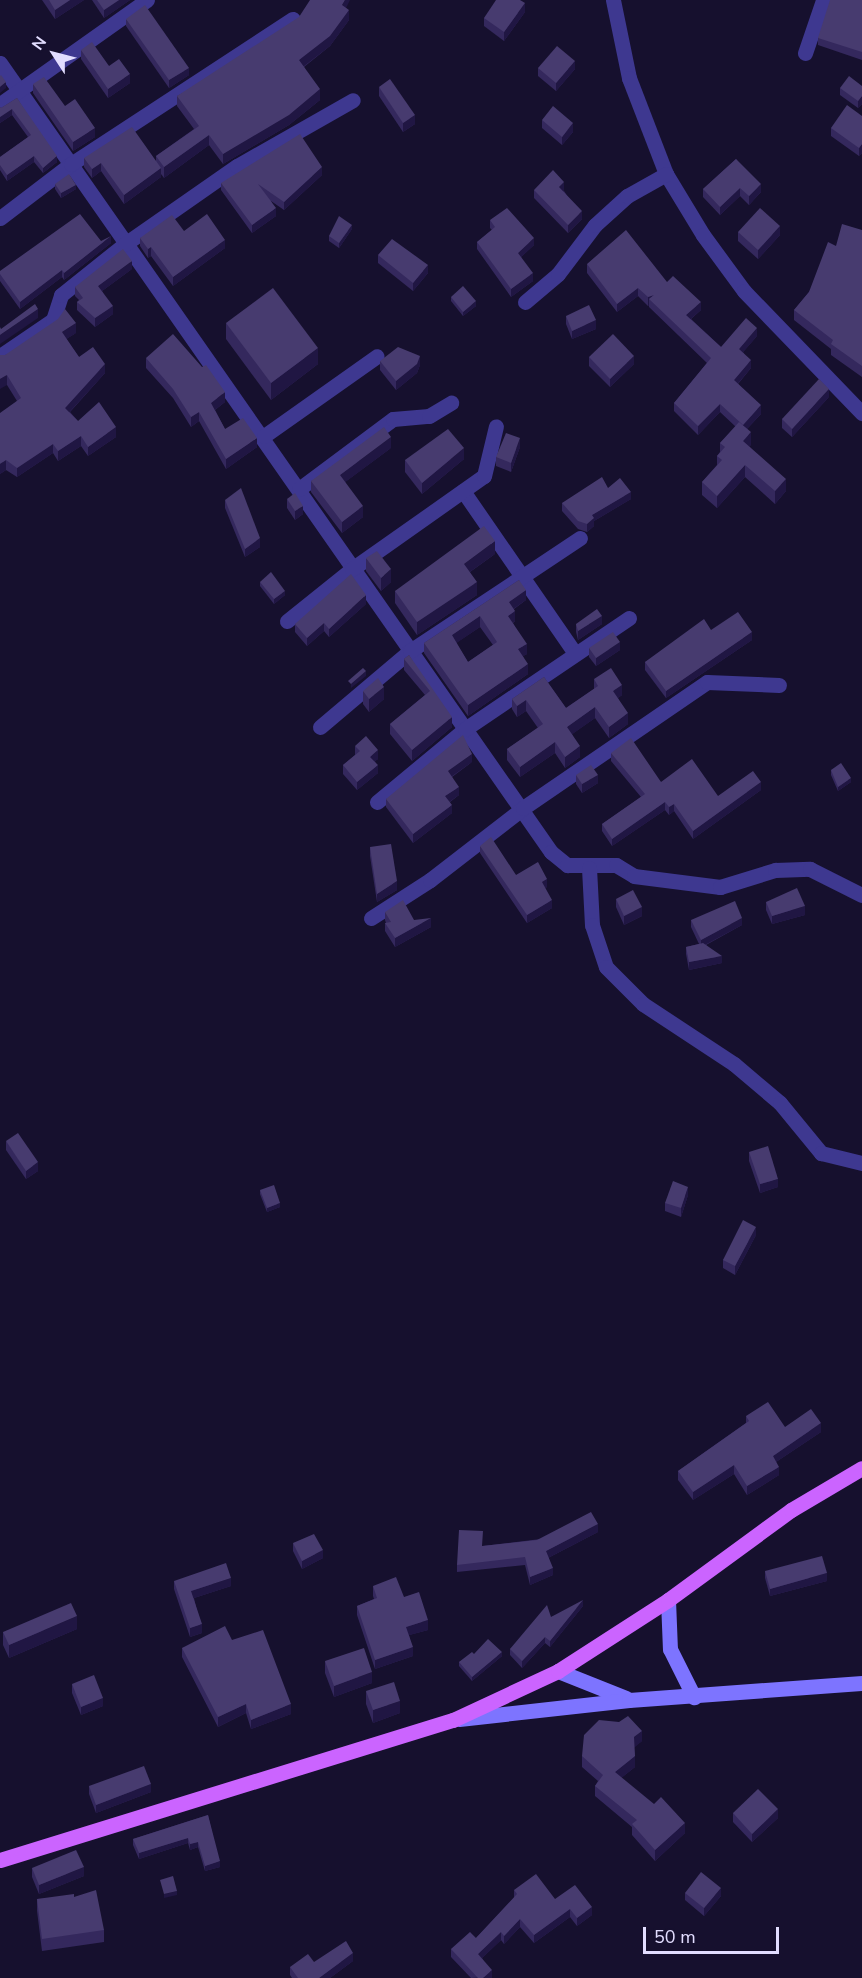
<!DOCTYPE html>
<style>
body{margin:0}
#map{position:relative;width:862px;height:1978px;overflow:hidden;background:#16102e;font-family:"Nunito Sans",sans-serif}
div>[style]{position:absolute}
.street>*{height:15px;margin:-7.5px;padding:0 7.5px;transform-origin:7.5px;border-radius:7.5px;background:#3e3890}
.secondary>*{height:15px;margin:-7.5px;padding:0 7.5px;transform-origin:7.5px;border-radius:7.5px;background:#7d74ff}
.primary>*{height:15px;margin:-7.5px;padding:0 7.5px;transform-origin:7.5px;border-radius:7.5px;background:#cb64ff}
.wall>*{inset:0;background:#34285d}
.shaded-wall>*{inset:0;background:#201643}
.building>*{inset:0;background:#473b6f}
span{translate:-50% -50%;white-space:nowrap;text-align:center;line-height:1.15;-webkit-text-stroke:6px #16102e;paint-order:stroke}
.north{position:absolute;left:24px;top:24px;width:60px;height:60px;-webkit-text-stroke:4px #16102e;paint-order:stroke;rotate:306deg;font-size:16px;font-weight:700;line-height:24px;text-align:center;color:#e2ddff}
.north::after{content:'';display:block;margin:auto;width:21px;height:27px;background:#e2ddff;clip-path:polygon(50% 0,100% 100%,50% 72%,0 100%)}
.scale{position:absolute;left:643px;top:1927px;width:136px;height:27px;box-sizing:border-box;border:3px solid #e2ddff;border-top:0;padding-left:8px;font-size:18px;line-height:21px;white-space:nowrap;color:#e2ddff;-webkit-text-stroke:4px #16102e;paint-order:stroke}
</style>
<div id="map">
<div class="street">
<i style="left:613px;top:0;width:80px;rotate:78.4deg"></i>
<i style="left:629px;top:78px;width:103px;rotate:68.9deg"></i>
<i style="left:666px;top:174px;width:71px;rotate:58.8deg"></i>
<i style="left:703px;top:235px;width:69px;rotate:53.8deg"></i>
<i style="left:744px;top:291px;width:170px;rotate:46deg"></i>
<i style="left:805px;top:53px;width:56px;rotate:-71.2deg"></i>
<i style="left:0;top:63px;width:962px;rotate:55.07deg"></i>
<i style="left:551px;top:852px;width:21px;rotate:39deg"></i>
<i style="left:567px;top:865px;width:49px"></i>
<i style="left:616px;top:865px;width:21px;rotate:31deg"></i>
<i style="left:634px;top:876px;width:87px;rotate:7.3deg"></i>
<i style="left:720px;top:887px;width:58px;rotate:-17.2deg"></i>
<i style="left:775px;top:870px;width:35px;rotate:-2deg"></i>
<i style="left:810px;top:869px;width:58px;rotate:26.6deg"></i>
<i style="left:0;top:104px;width:180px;rotate:-35.3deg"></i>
<i style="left:0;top:218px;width:89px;rotate:-37.3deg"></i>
<i style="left:71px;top:164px;width:265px;rotate:-33.2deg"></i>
<i style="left:525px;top:302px;width:43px;rotate:-40.3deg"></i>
<i style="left:558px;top:274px;width:61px;rotate:-52.9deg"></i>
<i style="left:595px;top:225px;width:43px;rotate:-42.2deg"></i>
<i style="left:627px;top:196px;width:45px;rotate:-29.4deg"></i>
<i style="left:0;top:356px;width:64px;rotate:-34.2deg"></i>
<i style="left:53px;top:320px;width:26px;rotate:-72deg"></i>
<i style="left:61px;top:295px;width:82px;rotate:-38.6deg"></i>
<i style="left:125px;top:244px;width:136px;rotate:-34.9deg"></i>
<i style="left:237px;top:166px;width:133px;rotate:-29.6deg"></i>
<i style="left:264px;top:436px;width:138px;rotate:-35.3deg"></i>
<i style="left:299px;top:489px;width:117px;rotate:-36.7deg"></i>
<i style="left:393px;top:419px;width:36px;rotate:-5deg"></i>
<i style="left:429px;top:416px;width:26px;rotate:-31deg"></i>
<i style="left:463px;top:491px;width:196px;rotate:55.4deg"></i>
<i style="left:287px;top:621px;width:83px;rotate:-38.7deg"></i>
<i style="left:352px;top:569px;width:161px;rotate:-35.2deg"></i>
<i style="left:484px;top:476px;width:51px;rotate:-76.5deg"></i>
<i style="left:320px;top:727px;width:118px;rotate:-40.2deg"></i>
<i style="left:410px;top:651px;width:204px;rotate:-33.6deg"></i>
<i style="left:377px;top:802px;width:114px;rotate:-39.7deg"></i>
<i style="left:465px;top:729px;width:198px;rotate:-34.1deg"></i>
<i style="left:589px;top:868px;width:57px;rotate:87deg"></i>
<i style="left:592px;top:925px;width:44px;rotate:71.6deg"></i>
<i style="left:606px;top:967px;width:52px;rotate:45deg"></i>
<i style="left:643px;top:1004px;width:109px;rotate:33.4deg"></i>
<i style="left:734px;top:1064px;width:60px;rotate:40.3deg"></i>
<i style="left:780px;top:1103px;width:65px;rotate:50.6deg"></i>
<i style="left:821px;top:1153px;width:42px;rotate:13.7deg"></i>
<i style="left:371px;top:918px;width:70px;rotate:-32.8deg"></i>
<i style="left:430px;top:880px;width:118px;rotate:-37.7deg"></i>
<i style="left:523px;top:808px;width:223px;rotate:-34.4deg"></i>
<i style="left:707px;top:682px;width:72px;rotate:2.4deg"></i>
</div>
<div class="secondary">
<i style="left:668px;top:1600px;width:49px;rotate:87.7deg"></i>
<i style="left:670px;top:1649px;width:54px;rotate:63.4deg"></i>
<i style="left:558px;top:1671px;width:73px;rotate:21.7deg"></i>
<i style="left:459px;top:1719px;width:171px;rotate:-6.4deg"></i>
<i style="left:629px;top:1700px;width:234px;rotate:-4.2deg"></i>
</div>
<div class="primary">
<i style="left:0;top:1860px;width:474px;rotate:-17.2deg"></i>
<i style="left:453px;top:1720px;width:116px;rotate:-25deg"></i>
<i style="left:558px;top:1671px;width:131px;rotate:-32.8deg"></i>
<i style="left:668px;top:1600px;width:152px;rotate:-36.2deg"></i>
<i style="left:791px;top:1510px;width:82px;rotate:-30.6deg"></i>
</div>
<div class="wall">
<i style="clip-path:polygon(42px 0,84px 0,55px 19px)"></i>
<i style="clip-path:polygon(92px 0,130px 0,104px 18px)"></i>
<i style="clip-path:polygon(862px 0,862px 60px,818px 45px,818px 38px)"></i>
<i style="clip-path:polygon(346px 8px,349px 20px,330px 46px,304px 67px,320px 100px,289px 125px,223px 164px,209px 145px,164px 178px,161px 174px,161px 177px,124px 204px,101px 171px,92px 178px,84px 167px,84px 158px,156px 161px,156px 156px,194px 129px,177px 106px,177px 96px)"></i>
<i style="clip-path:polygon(525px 12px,504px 41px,484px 26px,484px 18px)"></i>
<i style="clip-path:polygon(126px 19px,189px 75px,169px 88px,126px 26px)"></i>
<i style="clip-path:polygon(81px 50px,109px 66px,130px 83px,108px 98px,81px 59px)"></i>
<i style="clip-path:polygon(538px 68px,575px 69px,556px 91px,538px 76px)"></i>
<i style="clip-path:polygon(33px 84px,95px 137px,73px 151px,33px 93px)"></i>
<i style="clip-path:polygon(862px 86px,862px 104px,858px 108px,840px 95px,840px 88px)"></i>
<i style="clip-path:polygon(379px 87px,415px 124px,403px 132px,379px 96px)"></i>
<i style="clip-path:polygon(17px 98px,57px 162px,43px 173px,34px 162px,7px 181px,0 170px,0 157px,28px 137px,12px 115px,0 123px,0 107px,1px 108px)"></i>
<i style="clip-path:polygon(862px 116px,862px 153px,859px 156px,831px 136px,831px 128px)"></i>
<i style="clip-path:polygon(542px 120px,573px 132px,562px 145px,542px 128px)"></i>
<i style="clip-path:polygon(736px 159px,761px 192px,749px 205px,740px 196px,720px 215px,703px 197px,703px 189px)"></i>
<i style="clip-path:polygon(322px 175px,284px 210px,271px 201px,276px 216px,252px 233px,221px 190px,221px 183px)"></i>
<i style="clip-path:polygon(55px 184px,76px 189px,61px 198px,55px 189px)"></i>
<i style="clip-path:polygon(534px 190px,564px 191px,582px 219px,568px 233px,534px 198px)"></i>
<i style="clip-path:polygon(490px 220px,534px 245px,521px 257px,533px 281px,511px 297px,477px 249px,477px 242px,492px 230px,490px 228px)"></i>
<i style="clip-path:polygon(352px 229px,339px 248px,329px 241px,329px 236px)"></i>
<i style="clip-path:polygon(862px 230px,862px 377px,831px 355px,831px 349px,794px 320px,794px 310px,809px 292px,836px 246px)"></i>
<i style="clip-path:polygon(184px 231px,225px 248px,173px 286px,151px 256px,148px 258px,140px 246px,140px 238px)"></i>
<i style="clip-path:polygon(738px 232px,780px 235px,758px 259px,738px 241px)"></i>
<i style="clip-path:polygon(101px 241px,111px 243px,64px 280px,62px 277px,20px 309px,0 281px,0 271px)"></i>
<i style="clip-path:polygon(378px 255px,428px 273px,413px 291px,378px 263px)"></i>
<i style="clip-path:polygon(587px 264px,667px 282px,701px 310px,691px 319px,721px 347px,757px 336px,743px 352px,751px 368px,738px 384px,761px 414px,747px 429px,751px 445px,749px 446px,786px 491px,775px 504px,745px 477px,717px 508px,702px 495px,702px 482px,717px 465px,717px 456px,720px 452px,720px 443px,736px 427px,720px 412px,698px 435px,674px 411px,674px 403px,707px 363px,649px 307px,649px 305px,648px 306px,638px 296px,617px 312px,587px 273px)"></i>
<i style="clip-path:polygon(132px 269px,102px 291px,113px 314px,95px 327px,77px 310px,77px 302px,79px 300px,75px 296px,75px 287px)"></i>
<i style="clip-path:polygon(451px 297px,476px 306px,463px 316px,451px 301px)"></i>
<i style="clip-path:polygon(566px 316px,596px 329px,572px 339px,566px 324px)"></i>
<i style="clip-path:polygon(226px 323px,318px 364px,271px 400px,226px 339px)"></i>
<i style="clip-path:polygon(76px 333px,66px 339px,79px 357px,105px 373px,70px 412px,78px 421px,116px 437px,88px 456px,81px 446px,58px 461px,53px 453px,17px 477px,6px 470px,0 474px,17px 401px,7px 385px,5px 355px)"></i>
<i style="clip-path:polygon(589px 357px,634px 364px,610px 387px,589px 366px)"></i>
<i style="clip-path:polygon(146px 358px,225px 402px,215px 410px,225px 429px,257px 447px,226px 469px,199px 421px,191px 427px,173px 398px,146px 368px)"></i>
<i style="clip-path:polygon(380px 361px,420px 365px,417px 373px,396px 390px,380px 370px)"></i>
<i style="clip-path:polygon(829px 397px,792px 437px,782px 428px,782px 419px)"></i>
<i style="clip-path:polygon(520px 447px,511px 472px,496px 466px,496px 457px)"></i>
<i style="clip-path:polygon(391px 448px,345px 482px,363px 517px,342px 533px,311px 492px,311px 481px)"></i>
<i style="clip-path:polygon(464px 459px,422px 494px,405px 472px,405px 460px)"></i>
<i style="clip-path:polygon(608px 488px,631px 499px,594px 521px,594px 526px,587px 532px,578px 529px,562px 511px,562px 503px)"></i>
<i style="clip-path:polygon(287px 499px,303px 514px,295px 520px,287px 508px)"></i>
<i style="clip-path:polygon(225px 500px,260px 547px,245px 557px,225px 508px)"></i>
<i style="clip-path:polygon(495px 554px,470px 572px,477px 595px,417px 635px,395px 603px,395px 591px)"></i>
<i style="clip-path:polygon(366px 558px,391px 582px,381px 591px,366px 571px)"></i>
<i style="clip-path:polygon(evenodd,519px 580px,526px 600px,514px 609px,515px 621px,513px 623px,527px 654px,523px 656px,528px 674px,468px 716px,424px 653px,424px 643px,519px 580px,480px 627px,493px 645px,468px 662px,456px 643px,480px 627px)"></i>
<i style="clip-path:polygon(260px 582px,285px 595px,274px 604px,260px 586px)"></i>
<i style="clip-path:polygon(366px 604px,329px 637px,324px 631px,307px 646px,295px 632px,295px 624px)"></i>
<i style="clip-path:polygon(576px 624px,602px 624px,578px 640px,576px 632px)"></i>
<i style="clip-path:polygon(711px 630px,752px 640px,666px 698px,645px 670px,645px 662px)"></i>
<i style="clip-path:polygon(589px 648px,620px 650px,596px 666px,589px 657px)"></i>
<i style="clip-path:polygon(409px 655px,452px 727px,412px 761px,390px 734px,390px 724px,425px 695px,404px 670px,404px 659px)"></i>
<i style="clip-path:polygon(544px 677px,566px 708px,594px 689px,594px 679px,622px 695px,618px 698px,628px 724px,609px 738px,595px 718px,572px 734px,580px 757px,565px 768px,555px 753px,520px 777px,507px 760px,507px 749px,538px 728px,526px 711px,517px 717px,512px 709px,512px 699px)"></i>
<i style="clip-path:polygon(363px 691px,384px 699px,369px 712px,363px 704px)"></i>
<i style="clip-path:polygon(355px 746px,378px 759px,375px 761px,378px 773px,357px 790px,343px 774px,343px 765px,355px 755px)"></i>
<i style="clip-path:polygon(611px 753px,661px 782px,718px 796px,761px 790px,693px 839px,674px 811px,669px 815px,665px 810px,612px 846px,602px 831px,602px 824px,641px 797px,611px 761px)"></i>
<i style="clip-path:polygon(472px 762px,452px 777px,459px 795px,450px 802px,452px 813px,413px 843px,386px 807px,386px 799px)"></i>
<i style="clip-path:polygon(831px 770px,851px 782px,838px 791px,831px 775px)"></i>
<i style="clip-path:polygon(576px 775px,598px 783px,582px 793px,576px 784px)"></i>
<i style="clip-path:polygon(480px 846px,516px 875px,547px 887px,545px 888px,552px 908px,527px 923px,480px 853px)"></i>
<i style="clip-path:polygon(370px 847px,397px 890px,377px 902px,370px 856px)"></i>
<i style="clip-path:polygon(616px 899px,642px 916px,624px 925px,616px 907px)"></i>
<i style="clip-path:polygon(766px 902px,805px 915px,772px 924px,766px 910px)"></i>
<i style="clip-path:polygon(385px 912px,414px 920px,431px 927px,395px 947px,385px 931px,385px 923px,386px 923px,385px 920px)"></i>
<i style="clip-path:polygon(691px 920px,742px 925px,706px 945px,722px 963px,689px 970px,686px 954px,686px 947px,699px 944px,691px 927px)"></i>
<i style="clip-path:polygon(6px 1141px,38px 1171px,26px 1179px,6px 1150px)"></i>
<i style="clip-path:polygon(749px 1152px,778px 1187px,760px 1193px,749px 1161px)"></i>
<i style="clip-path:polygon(260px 1190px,280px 1207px,267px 1212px,260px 1194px)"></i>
<i style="clip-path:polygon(688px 1195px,681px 1217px,665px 1211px,665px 1203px)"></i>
<i style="clip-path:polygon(756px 1235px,735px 1275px,723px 1268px,723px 1260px)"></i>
<i style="clip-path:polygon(746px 1416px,785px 1427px,821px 1432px,776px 1462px,779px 1475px,747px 1495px,734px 1474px,693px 1500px,678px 1480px,678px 1471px,746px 1423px)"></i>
<i style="clip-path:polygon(598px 1532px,548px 1558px,553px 1575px,530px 1585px,525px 1565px,457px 1572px,457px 1565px,483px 1546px)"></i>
<i style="clip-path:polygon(293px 1543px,323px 1558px,302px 1569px,293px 1551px)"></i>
<i style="clip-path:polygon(765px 1571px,827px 1581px,770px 1596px,765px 1578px)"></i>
<i style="clip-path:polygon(174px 1581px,231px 1586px,194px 1598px,202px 1633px,190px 1637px,174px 1589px)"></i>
<i style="clip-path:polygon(373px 1586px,404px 1597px,428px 1630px,409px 1635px,413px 1656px,375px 1669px,357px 1615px,357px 1606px,374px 1599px,373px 1596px)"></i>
<i style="clip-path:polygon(583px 1606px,550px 1647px,545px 1643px,522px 1668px,510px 1655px,510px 1649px,551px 1617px)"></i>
<i style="clip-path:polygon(77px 1629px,9px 1658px,3px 1645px,3px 1632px)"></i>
<i style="clip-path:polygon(232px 1640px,291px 1714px,251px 1729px,246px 1713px,218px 1727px,182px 1657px,182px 1648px)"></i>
<i style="clip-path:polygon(474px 1654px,502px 1656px,472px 1681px,459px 1666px,459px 1662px)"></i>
<i style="clip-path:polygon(325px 1661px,372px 1683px,334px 1697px,325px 1673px)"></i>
<i style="clip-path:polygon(72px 1684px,103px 1706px,81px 1715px,72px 1693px)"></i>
<i style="clip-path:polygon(366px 1691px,400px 1713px,373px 1723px,366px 1704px)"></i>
<i style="clip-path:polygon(642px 1741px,634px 1747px,635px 1767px,621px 1778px,685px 1833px,655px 1861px,632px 1835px,632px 1827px,595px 1796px,595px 1786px,598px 1781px,582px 1767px,582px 1756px)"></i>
<i style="clip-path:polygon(89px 1786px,151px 1792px,96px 1813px,89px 1794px)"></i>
<i style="clip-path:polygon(733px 1813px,778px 1818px,752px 1842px,733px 1822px)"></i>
<i style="clip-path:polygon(208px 1815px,220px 1867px,205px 1871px,198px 1847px,190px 1850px,188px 1843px,139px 1859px,133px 1845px,133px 1839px)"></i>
<i style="clip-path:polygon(32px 1868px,84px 1876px,39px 1894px,32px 1877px)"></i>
<i style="clip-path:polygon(514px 1890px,555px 1899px,592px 1915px,577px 1926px,570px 1917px,534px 1943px,520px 1927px,504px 1944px,501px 1940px,482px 1958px,492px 1977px,471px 1978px,451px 1957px,451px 1949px,476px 1938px,514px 1898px)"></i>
<i style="clip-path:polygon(685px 1893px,721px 1896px,704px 1916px,685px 1900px)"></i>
<i style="clip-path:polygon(74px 1897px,104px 1930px,104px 1942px,42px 1951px,37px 1911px,37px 1899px)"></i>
<i style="clip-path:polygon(353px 1961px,330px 1978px,292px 1978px,290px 1975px,290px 1967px)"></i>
</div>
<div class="shaded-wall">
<i style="clip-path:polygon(70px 0,84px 0,55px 19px,55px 10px)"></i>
<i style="clip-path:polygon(119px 0,130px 0,104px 18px,104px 10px)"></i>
<i style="clip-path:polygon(345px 0,350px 0,342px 16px,342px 5px)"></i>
<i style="clip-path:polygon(525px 3px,525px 12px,504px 41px,504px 32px)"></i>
<i style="clip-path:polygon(349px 10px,349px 20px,330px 46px,299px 70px,299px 60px)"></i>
<i style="clip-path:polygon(575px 61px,575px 69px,556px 91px,556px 83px)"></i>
<i style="clip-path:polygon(189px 68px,189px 75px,169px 88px,169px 80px)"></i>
<i style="clip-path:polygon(130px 74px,130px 83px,108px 98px,108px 89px)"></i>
<i style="clip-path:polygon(6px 82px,6px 88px,0 93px,0 87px)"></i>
<i style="clip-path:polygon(320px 89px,320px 100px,289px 125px,223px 164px,223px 154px)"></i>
<i style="clip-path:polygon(862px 96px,862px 104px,858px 108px,858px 101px)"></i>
<i style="clip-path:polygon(12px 109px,12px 115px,0 123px,0 117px)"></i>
<i style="clip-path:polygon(415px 115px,415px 124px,403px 132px,403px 123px)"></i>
<i style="clip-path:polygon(573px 123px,573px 132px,562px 145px,562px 137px)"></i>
<i style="clip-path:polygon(95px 128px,95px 137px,73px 151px,73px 142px)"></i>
<i style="clip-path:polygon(209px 135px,209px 145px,164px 178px,164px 167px)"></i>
<i style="clip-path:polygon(862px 144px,862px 153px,859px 156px,859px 148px)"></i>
<i style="clip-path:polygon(34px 156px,34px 162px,7px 181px,7px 175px)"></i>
<i style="clip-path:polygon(57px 156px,57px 162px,43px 173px,43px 168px)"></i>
<i style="clip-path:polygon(101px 163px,101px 171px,92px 178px,92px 169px)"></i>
<i style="clip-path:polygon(322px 167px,322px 175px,284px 210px,284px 202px)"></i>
<i style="clip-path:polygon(161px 168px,161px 177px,124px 204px,124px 195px)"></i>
<i style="clip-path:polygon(564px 182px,564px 191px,559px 196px,559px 187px)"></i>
<i style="clip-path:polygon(761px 184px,761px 192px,749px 205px,749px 196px)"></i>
<i style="clip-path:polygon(76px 185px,76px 189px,61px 198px,61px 193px)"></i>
<i style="clip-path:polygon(740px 188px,740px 196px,720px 215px,720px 207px)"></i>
<i style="clip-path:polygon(276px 208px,276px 216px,252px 233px,252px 225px)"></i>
<i style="clip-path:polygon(582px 211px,582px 219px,568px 233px,568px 225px)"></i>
<i style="clip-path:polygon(352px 225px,352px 229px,339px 248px,339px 243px)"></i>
<i style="clip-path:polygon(780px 226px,780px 235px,758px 259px,758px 250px)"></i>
<i style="clip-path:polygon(111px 236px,111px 243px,64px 280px,64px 273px)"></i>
<i style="clip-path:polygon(534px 238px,534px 245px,518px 260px,518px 253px)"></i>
<i style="clip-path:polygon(225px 240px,225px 248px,173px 286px,173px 277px)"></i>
<i style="clip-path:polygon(151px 247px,151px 256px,148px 258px,148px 249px)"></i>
<i style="clip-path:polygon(132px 261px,132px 269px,98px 294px,98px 286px)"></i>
<i style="clip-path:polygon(428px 265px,428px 273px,413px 291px,413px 283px)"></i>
<i style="clip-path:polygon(62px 270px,62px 277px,20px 309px,20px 302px)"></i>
<i style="clip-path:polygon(533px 273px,533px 281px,511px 297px,511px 289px)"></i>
<i style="clip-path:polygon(638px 288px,638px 296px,617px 312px,617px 304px)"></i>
<i style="clip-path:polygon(654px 295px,649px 299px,649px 305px,648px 306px,648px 297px)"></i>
<i style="clip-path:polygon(476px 301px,476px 306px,463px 316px,463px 312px)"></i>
<i style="clip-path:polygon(701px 302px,701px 310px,686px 323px,686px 315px)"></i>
<i style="clip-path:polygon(113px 306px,113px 314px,95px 327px,95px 318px)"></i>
<i style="clip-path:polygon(38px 309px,38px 318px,0 344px,0 335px)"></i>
<i style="clip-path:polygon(596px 320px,596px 329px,572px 339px,572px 331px)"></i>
<i style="clip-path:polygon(76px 323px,76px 333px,62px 342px,62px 332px)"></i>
<i style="clip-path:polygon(757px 328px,757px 336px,739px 357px,739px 349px)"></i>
<i style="clip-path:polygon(318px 348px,318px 364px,271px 400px,271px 383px)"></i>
<i style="clip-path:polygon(420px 356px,420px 365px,417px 373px,396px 390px,396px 381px)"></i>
<i style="clip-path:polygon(634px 356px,634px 364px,610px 387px,610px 379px)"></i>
<i style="clip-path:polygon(751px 360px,751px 368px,734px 388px,734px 380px)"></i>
<i style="clip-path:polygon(105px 364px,105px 373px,65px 417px,65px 408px)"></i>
<i style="clip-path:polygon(7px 375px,7px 385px,0 389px,0 379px)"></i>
<i style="clip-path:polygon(829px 389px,829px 397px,792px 437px,792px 429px)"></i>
<i style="clip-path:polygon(225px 392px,225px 402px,211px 413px,211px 403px)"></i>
<i style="clip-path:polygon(720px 404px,720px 412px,698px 435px,698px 426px)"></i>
<i style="clip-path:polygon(761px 405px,761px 414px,743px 433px,743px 425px)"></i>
<i style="clip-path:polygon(199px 412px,199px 421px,191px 427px,191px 417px)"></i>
<i style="clip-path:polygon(116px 427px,116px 437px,88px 456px,88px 447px)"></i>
<i style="clip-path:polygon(751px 432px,751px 445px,743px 454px,743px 441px)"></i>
<i style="clip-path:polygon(81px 436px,81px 446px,58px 461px,58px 451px)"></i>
<i style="clip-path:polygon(391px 437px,391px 448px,340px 486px,340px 475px)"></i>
<i style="clip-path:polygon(257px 438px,257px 447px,226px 469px,226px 459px)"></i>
<i style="clip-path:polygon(520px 438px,520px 447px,511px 472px,511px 463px)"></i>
<i style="clip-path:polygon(53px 444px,53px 453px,17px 477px,17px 468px)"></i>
<i style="clip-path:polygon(464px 448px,464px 459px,422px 494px,422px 483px)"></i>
<i style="clip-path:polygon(6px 460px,6px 470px,0 474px,0 464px)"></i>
<i style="clip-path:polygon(745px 465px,745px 477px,717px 508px,717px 496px)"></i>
<i style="clip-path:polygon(786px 479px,786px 491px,775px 504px,775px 491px)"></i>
<i style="clip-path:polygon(631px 492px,631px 499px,594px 521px,594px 526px,587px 532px,587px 524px,592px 515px)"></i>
<i style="clip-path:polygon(303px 506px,303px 514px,295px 520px,295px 511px)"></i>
<i style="clip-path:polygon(363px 506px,363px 517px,342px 533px,342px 522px)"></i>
<i style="clip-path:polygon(260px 538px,260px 547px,245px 557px,245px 549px)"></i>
<i style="clip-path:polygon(495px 541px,495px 554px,464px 576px,464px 564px)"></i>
<i style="clip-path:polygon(391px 569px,391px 582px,381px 591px,381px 578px)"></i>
<i style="clip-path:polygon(477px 582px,477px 595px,417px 635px,417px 622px)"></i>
<i style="clip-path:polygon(526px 590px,526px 600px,509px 612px,509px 602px)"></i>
<i style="clip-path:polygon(285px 591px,285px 595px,274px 604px,274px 599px)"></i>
<i style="clip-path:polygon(366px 595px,366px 604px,329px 637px,329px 629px)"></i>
<i style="clip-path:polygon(515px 611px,515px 621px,508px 626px,508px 616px)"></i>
<i style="clip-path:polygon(480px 616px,480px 627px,452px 646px,452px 635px)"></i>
<i style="clip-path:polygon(602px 616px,602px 624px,578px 640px,578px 631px)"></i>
<i style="clip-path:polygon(324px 623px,324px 631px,307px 646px,307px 638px)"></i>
<i style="clip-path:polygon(752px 632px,752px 640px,666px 698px,666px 691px)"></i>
<i style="clip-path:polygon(620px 642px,620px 650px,596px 666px,596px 658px)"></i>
<i style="clip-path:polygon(527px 644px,527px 654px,518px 659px,518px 649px)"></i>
<i style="clip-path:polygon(528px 664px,528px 674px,468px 716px,468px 705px)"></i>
<i style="clip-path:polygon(366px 671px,366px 676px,351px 688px,351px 684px)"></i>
<i style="clip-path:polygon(622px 685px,622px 695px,613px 702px,613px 691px)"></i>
<i style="clip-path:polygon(384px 687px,384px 699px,369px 712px,369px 699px)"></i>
<i style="clip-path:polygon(526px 700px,526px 711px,517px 717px,517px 706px)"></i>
<i style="clip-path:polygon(595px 707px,595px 718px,567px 738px,567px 727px)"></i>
<i style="clip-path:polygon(628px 713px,628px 724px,609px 738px,609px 727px)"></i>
<i style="clip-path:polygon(452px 717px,452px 727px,412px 761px,412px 750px)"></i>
<i style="clip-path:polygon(555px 742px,555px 753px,520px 777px,520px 767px)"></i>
<i style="clip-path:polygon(580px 746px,580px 757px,565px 768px,565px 757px)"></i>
<i style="clip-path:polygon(378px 750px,378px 759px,370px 765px,370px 757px)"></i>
<i style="clip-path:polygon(472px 754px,472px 762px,448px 779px,448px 771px)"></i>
<i style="clip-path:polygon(378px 765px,378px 773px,357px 790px,357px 782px)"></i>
<i style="clip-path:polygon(598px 775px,598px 783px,582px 793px,582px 784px)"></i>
<i style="clip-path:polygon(851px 778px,851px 782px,838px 791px,838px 787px)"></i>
<i style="clip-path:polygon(761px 782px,761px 790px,693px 839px,693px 831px)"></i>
<i style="clip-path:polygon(459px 787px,459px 795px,445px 805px,445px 796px)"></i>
<i style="clip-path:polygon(665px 802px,665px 810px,612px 846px,612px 839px)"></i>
<i style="clip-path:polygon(674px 804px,674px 811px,669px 815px,669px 807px)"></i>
<i style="clip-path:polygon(452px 805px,452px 813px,413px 843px,413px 834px)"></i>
<i style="clip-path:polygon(547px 879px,547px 887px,542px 890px,542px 882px)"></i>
<i style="clip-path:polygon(397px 881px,397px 890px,377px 902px,377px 894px)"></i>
<i style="clip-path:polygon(552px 900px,552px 908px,527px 923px,527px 915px)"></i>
<i style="clip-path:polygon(805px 906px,805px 915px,772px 924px,772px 916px)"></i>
<i style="clip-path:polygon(642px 907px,642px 916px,624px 925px,624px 916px)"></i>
<i style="clip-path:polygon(431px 918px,431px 927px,395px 947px,395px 938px)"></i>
<i style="clip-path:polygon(742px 918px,742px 925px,701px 947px,701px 940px)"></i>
<i style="clip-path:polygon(722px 956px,722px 963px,689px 970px,689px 962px)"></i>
<i style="clip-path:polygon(38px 1162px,38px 1171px,26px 1179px,26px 1171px)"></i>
<i style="clip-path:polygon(778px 1179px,778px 1187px,760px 1193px,760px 1184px)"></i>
<i style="clip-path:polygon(688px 1187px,688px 1195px,681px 1217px,681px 1208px)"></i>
<i style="clip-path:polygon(280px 1203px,280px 1207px,267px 1212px,267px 1208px)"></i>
<i style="clip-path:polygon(756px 1227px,756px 1235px,735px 1275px,735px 1266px)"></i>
<i style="clip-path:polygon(821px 1423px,821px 1432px,773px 1464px,773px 1456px)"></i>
<i style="clip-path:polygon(734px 1465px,734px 1474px,693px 1500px,693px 1492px)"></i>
<i style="clip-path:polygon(779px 1467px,779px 1475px,747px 1495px,747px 1486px)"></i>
<i style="clip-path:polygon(598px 1524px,598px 1532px,546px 1559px,546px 1551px)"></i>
<i style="clip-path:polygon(323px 1550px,323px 1558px,302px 1569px,302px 1561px)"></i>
<i style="clip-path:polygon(553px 1568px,553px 1575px,530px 1585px,530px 1577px)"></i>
<i style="clip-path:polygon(827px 1573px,827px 1581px,770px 1596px,770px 1589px)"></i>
<i style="clip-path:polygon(231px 1578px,231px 1586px,191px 1599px,191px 1591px)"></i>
<i style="clip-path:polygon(583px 1600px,583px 1606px,550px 1647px,550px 1641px)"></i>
<i style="clip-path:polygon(77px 1616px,77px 1629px,9px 1658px,9px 1645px)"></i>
<i style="clip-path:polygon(428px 1620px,428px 1630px,406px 1636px,406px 1627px)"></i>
<i style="clip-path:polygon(202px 1624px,202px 1633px,190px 1637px,190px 1628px)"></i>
<i style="clip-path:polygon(545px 1637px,545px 1643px,522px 1668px,522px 1661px)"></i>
<i style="clip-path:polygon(413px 1647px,413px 1656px,375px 1669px,375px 1660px)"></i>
<i style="clip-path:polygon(502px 1652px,502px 1656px,472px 1681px,472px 1677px)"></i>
<i style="clip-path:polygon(372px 1672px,372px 1683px,334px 1697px,334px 1686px)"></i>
<i style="clip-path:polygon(103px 1698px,103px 1706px,81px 1715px,81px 1707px)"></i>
<i style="clip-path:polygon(400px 1701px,400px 1713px,373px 1723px,373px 1710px)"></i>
<i style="clip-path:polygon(246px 1704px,246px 1713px,218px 1727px,218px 1717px)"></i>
<i style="clip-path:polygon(291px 1704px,291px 1714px,251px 1729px,251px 1720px)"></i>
<i style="clip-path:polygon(642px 1731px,642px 1741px,634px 1748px,634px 1737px)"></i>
<i style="clip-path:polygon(635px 1756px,635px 1767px,615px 1783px,615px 1772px)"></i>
<i style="clip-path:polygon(151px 1784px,151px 1792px,96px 1813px,96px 1805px)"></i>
<i style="clip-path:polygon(778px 1809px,778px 1818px,752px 1842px,752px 1834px)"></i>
<i style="clip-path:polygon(685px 1823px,685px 1833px,655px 1861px,655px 1850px)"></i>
<i style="clip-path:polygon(188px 1838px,188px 1843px,139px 1859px,139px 1853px)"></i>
<i style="clip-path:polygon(198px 1842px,198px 1847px,190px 1850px,190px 1844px)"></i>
<i style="clip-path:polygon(220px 1861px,220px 1867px,205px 1871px,205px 1866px)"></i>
<i style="clip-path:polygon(84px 1867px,84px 1876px,39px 1894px,39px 1885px)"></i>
<i style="clip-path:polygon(721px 1888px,721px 1896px,704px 1916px,704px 1908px)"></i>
<i style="clip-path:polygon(177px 1891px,177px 1895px,164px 1898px,164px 1894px)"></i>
<i style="clip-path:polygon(592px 1907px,592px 1915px,577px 1926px,577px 1918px)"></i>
<i style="clip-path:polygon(570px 1909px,570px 1917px,534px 1943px,534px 1935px)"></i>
<i style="clip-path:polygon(520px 1919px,520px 1927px,504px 1944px,504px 1936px)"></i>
<i style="clip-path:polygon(501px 1932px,501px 1940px,478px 1962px,478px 1954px)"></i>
<i style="clip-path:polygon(353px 1953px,353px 1961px,330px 1978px,319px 1978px)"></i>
<i style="clip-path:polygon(492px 1970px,492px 1978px,483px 1978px)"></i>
</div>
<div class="building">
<i style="clip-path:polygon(49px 0,70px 0,55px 10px)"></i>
<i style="clip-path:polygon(97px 0,119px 0,104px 10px)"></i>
<i style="clip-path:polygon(310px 0,345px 0,342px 5px,349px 10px,330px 36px,299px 60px,320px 89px,289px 115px,223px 154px,209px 135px,164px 167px,156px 156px,199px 126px,177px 96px,299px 17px)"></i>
<i style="clip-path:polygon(496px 0,520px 0,525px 3px,504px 32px,484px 18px)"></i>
<i style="clip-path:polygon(830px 0,862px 0,862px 52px,818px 38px)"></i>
<i style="clip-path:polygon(145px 5px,189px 68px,169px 80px,126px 19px)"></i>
<i style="clip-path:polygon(92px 42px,109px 66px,119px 59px,130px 74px,108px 89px,81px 50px)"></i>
<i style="clip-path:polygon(557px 46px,575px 61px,556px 83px,538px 68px)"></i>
<i style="clip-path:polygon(1px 75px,6px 82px,0 87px,0 76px)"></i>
<i style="clip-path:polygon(849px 76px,862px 86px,862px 96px,858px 101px,840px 88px)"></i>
<i style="clip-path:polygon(44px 77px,65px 106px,75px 99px,95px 128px,73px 142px,33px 84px)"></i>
<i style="clip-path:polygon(390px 79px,415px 115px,403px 123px,379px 87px)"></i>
<i style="clip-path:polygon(17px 98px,57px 156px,43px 168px,34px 156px,7px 175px,0 165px,0 157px,31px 135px,12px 109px,0 117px,0 107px,1px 108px)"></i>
<i style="clip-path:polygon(847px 105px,862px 116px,862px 144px,859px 148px,831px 128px)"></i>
<i style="clip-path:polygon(553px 106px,573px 123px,562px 137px,542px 120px)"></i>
<i style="clip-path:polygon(132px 127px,161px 168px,124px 195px,101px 163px,92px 169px,84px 158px)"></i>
<i style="clip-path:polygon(300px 134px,322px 167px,284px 202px,258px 184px,276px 208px,252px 225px,221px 183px)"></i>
<i style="clip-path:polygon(736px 159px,761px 184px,749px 196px,740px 188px,720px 207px,703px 189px)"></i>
<i style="clip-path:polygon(553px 170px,564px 182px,559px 187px,582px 211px,568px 225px,534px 190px)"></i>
<i style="clip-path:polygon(69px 174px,76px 185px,61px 193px,55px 184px)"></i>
<i style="clip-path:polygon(507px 208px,534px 238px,518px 253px,533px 273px,511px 289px,477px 242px,495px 227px,490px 220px)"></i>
<i style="clip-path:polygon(760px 208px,780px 226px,758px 250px,738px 232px)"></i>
<i style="clip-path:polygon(80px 214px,101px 241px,111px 236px,64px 273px,62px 270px,20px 302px,0 274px,0 271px)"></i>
<i style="clip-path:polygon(207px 214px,225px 240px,173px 277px,151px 247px,148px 249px,140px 238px,172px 215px,184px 231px)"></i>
<i style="clip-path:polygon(339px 216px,352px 225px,339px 243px,329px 236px)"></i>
<i style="clip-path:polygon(842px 224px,862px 230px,862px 366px,831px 344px,833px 340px,794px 310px,809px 292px,828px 242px,836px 246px)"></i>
<i style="clip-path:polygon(626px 230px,667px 282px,673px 276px,701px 302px,686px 315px,721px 347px,746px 318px,757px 328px,739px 349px,751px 360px,734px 380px,761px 405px,743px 425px,720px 404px,698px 426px,674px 403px,711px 358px,649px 299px,654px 295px,648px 297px,638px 288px,617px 304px,587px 264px)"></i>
<i style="clip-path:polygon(392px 239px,428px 265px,413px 283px,378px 255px)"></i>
<i style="clip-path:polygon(123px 249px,132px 261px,98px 286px,113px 306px,95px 318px,77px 302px,83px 298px,75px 287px)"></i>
<i style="clip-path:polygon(463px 286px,476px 301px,463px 312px,451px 297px)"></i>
<i style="clip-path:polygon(273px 288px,318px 348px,271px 383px,226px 323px)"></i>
<i style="clip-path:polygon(35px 304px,38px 309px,0 335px,0 327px,1px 329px)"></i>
<i style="clip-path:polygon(589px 305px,596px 320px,572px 331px,566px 316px)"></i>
<i style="clip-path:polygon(65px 309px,76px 323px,62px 332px,79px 357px,93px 347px,105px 364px,65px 408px,78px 421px,99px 402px,116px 427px,88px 447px,81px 436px,58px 451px,53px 444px,17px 468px,6px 460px,0 464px,0 413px,21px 398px,7px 375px,0 379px,0 355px,5px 355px,58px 319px)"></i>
<i style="clip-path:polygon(173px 334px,202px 367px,206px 365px,225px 392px,211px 403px,225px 429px,243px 418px,257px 438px,226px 459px,199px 412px,191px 417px,173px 389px,146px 358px)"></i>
<i style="clip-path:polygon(613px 334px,634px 356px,610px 379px,589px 357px)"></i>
<i style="clip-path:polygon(398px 347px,420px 356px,417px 364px,396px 381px,380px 361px)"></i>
<i style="clip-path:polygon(819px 379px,829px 389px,792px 429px,782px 419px)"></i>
<i style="clip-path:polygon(739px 422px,751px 432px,743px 441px,786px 479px,775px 491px,745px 465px,717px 496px,702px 482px,722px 460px,717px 456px,725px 447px,720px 443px)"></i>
<i style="clip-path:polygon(384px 427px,391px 437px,340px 475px,363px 506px,342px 522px,311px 481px)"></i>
<i style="clip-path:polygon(448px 429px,464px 448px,422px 483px,405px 460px)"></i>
<i style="clip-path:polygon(506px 433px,520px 438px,511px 463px,496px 457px)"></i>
<i style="clip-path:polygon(602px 477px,608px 488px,620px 478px,631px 492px,592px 515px,594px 518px,587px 524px,578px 521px,562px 503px)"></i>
<i style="clip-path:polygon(241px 488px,260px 538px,245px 549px,225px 500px)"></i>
<i style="clip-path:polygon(295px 493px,303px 506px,295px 511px,287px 499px)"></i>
<i style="clip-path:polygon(484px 526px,495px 541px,464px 564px,477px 582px,417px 622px,395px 591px)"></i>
<i style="clip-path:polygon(377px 551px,391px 569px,381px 578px,366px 558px)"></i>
<i style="clip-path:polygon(271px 572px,285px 591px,274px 599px,260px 582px)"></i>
<i style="clip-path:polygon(351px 574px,366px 595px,329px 629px,324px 623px,307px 638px,295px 624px)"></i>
<i style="clip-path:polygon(evenodd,519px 580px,526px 590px,509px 602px,515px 611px,508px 616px,527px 644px,518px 649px,528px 664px,468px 705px,424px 643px,519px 580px,480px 616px,497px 642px,468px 662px,452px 635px,480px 616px)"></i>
<i style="clip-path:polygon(597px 609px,602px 616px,578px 631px,576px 624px)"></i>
<i style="clip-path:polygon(738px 612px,752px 632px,666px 691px,645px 662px,704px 619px,711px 630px)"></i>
<i style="clip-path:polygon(613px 632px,620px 642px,596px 658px,589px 648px)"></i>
<i style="clip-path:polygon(409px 655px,452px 717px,412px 750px,390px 724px,430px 691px,404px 659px)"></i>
<i style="clip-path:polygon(363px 668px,366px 671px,351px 684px,348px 681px)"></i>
<i style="clip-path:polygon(611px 668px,622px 685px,613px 691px,628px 713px,609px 727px,595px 707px,567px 727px,580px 746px,565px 757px,555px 742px,520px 767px,507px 749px,543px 724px,526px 700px,517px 706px,512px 699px,544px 677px,566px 708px,598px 686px,594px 679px)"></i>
<i style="clip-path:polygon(378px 678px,384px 687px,369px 699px,363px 691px)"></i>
<i style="clip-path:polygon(463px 735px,472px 754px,448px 771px,459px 787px,445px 796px,452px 805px,413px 834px,386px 799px)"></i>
<i style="clip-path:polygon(366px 736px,378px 750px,370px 757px,378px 765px,357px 782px,343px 765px,360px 751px,355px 746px)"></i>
<i style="clip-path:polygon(631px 738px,661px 782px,692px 759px,718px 796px,753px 771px,761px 782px,693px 831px,674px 804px,669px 807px,665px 802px,612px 839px,602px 824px,645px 794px,611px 753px)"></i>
<i style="clip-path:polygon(841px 763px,851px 778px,838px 787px,831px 770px)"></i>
<i style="clip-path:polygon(591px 765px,598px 775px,582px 784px,576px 775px)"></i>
<i style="clip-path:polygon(491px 837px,516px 875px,538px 862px,547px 879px,542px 882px,552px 900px,527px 915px,480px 846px)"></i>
<i style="clip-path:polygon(391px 844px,397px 881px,377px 894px,370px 847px)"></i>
<i style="clip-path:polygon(797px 888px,805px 906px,772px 916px,766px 902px)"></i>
<i style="clip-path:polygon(633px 890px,642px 907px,624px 916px,616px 899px)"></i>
<i style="clip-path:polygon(403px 900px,414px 920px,431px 918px,395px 938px,385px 923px,391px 922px,385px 912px)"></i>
<i style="clip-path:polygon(735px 901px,742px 918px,701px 940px,691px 920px)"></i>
<i style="clip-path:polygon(703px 943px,722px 956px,689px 962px,686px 947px)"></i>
<i style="clip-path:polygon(18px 1133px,38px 1162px,26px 1171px,6px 1141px)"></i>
<i style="clip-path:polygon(768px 1146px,778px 1179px,760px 1184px,749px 1152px)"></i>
<i style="clip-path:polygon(673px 1181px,688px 1187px,681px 1208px,665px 1203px)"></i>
<i style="clip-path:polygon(274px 1185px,280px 1203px,267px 1208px,260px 1190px)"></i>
<i style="clip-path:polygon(743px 1220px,756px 1227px,735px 1266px,723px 1260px)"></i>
<i style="clip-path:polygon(768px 1402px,785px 1427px,811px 1409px,821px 1423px,773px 1456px,779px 1467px,747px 1486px,734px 1465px,693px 1492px,678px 1471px,749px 1421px,746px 1416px)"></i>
<i style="clip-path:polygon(591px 1512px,598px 1524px,546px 1551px,553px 1568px,530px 1577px,525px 1557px,457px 1565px,459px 1530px,483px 1531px,482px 1546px,537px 1540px)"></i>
<i style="clip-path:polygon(314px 1534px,323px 1550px,302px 1561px,293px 1543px)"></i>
<i style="clip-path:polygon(822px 1556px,827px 1573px,770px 1589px,765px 1571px)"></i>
<i style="clip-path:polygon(226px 1563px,231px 1578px,191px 1591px,202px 1624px,190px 1628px,174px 1581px)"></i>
<i style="clip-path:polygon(396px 1577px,404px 1597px,419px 1592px,428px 1620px,406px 1627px,413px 1647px,375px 1660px,357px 1606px,377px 1598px,373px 1586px)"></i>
<i style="clip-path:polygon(583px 1600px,550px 1641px,545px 1637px,522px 1661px,510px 1649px,547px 1605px,551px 1617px)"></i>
<i style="clip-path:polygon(71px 1603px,77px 1616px,9px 1645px,3px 1632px)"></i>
<i style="clip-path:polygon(225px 1626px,232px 1640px,263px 1630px,291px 1704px,251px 1720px,246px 1704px,218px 1717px,182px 1648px)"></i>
<i style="clip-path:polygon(488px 1639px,502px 1652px,472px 1677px,459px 1662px,472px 1652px,474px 1654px)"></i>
<i style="clip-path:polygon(364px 1648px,372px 1672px,334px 1686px,325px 1661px)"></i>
<i style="clip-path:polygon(94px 1675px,103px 1698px,81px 1707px,72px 1684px)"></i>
<i style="clip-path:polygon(394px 1682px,400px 1701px,373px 1710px,366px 1691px)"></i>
<i style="clip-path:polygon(628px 1716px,642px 1731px,634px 1737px,635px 1756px,615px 1772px,654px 1804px,661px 1797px,685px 1823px,655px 1850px,632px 1824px,637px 1820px,595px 1786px,603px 1775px,582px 1756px,584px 1735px,599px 1720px,619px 1722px)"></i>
<i style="clip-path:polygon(144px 1766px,151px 1784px,96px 1805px,89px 1786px)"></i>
<i style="clip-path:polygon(758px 1789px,778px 1809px,752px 1834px,733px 1813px)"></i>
<i style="clip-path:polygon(208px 1815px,220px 1861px,205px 1866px,198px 1842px,190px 1844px,188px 1838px,139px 1853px,133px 1839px)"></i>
<i style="clip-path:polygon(76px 1850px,84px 1867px,39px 1885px,32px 1868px)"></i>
<i style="clip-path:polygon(701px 1872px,721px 1888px,704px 1908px,685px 1893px)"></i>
<i style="clip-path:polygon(536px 1874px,555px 1899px,575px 1885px,592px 1907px,577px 1918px,570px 1909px,534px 1935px,520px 1919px,504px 1936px,501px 1932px,478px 1954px,492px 1970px,483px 1978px,478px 1978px,451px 1949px,470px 1932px,476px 1938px,517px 1894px,514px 1890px)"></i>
<i style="clip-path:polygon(173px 1876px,177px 1891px,164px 1894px,160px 1880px)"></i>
<i style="clip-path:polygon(96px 1890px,104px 1930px,42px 1939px,37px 1899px,74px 1894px,74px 1897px)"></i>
<i style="clip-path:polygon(346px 1941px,353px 1953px,319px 1978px,298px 1978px,290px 1967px,308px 1954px,314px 1962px)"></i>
</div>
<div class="north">N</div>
<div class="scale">50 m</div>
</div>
